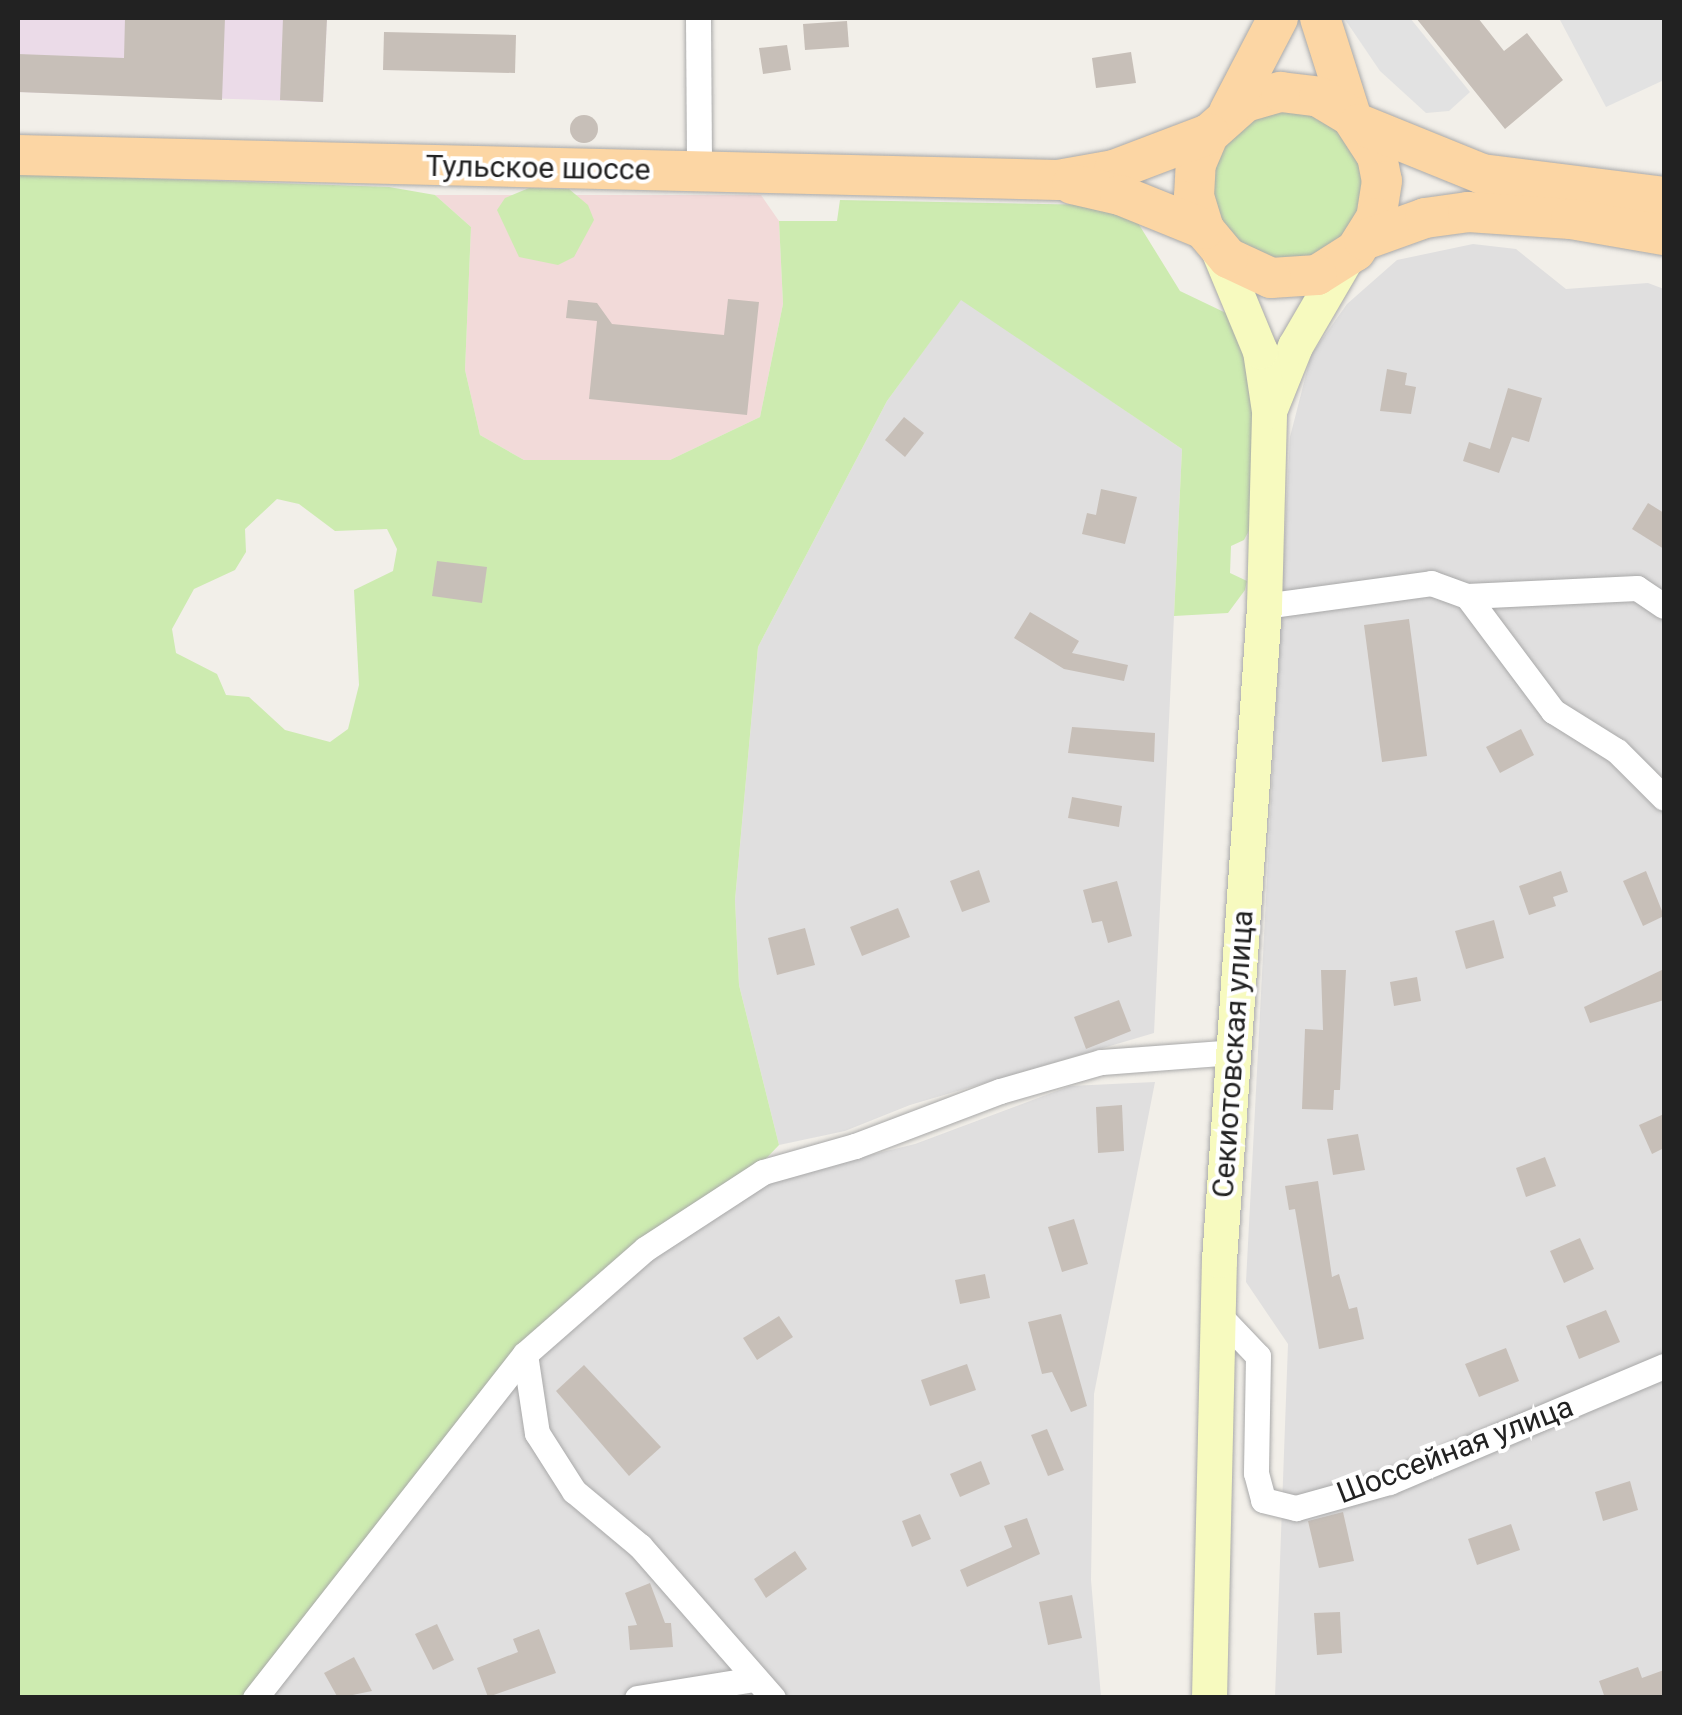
<!DOCTYPE html>
<meta charset="utf-8">
<style>
body{margin:0}
#map{position:relative;width:1682px;height:1715px;overflow:hidden;background:#f2efe9;font-family:Roboto,sans-serif}
div>[style]{position:absolute}
.residential>*{inset:0;background:#e0dfdf}
.commercial>*{inset:0;background:#f2dad9}
.industrial>*{inset:0;background:#ebdbe8}
.grass>*{inset:0;background:#cdebb0}
.round{border-radius:50%}
.parking>*{inset:0;background:#e2e2e2}
.building>*{inset:0;background:#c7bfb8}
.roads{filter:drop-shadow(0 0 2px #a9a9a9) drop-shadow(0 0 2px #a9a9a9)}
.minor>*{height:25px;margin:-12.5px;padding:0 12.5px;transform-origin:12.5px;border-radius:12.5px;background:#fff}
.secondary>*{height:35px;margin:-17.5px;padding:0 17.5px;transform-origin:17.5px;border-radius:17.5px;background:#f7fabf}
.primary>*{height:40px;margin:-20px;padding:0 20px;transform-origin:20px;border-radius:20px;background:#fcd6a4}
span{translate:-50% -50%;white-space:nowrap;text-align:center;line-height:1.15;-webkit-text-stroke:8px #fff;paint-order:stroke}
.street-label{font-size:30px;color:#222}
.frame{position:absolute;inset:0;border:20px solid #222;pointer-events:none}
</style>
<div id="map">
<div class="residential">
<i style="clip-path:polygon(1473px 244px,1516px 249px,1566px 289px,1648px 283px,1664px 289px,1664px 1697px,1275px 1697px,1288px 1344px,1246px 1282px,1290px 437px,1311px 355px,1347px 304px,1397px 260px)"></i>
<i style="clip-path:polygon(961px 299px,1182px 449px,1154px 1033px,910px 1105px,845px 1131px,779px 1145px,739px 985px,735px 900px,758px 647px,887px 401px)"></i>
<i style="clip-path:polygon(1155px 1082px,1094px 1394px,1091px 1580px,1101px 1697px,247px 1698px,482px 1397px,759px 1166px,809px 1170px,915px 1144px,1070px 1086px)"></i>
</div>
<div class="commercial">
<i style="clip-path:polygon(435px 195px,761px 195px,779px 221px,783px 304px,760px 417px,670px 460px,524px 460px,480px 435px,465px 370px,471px 227px)"></i>
</div>
<div class="industrial">
<i style="clip-path:polygon(18px 18px,327px 18px,323px 102px,18px 92px)"></i>
</div>
<div class="grass">
<i class="round" style="left:1212px;top:111px;width:150px;height:150px"></i>
<i style="clip-path:polygon(evenodd,18px 174px,389px 187px,435px 195px,471px 227px,465px 370px,480px 435px,524px 460px,670px 460px,760px 417px,783px 304px,779px 221px,837px 221px,840px 200px,1098px 205px,1138px 223px,1180px 291px,1226px 313px,1246px 344px,1253px 384px,1254px 521px,1244px 540px,1231px 546px,1230px 573px,1247px 581px,1245px 590px,1228px 613px,1174px 616px,1182px 449px,961px 300px,887px 401px,758px 647px,735px 900px,739px 985px,779px 1145px,759px 1166px,638px 1241px,247px 1697px,18px 1698px,18px 174px,277px 499px,299px 504px,335px 531px,387px 529px,397px 549px,393px 571px,354px 590px,359px 685px,348px 729px,330px 742px,285px 730px,249px 697px,226px 695px,217px 674px,176px 653px,172px 629px,194px 589px,235px 570px,246px 552px,245px 529px,277px 499px)"></i>
<i style="clip-path:polygon(529px 188px,569px 189px,588px 205px,594px 220px,574px 257px,558px 265px,519px 257px,497px 210px,505px 198px)"></i>
</div>
<div class="parking">
<i style="clip-path:polygon(1344px 18px,1410px 18px,1470px 92px,1449px 111px,1426px 113px,1380px 71px)"></i>
<i style="clip-path:polygon(1559px 18px,1664px 18px,1664px 80px,1606px 107px)"></i>
</div>
<div class="building">
<i style="clip-path:polygon(125px 18px,225px 18px,222px 100px,18px 92px,18px 54px,124px 58px)"></i>
<i style="clip-path:polygon(283px 18px,327px 18px,323px 102px,280px 100px)"></i>
<i style="clip-path:polygon(1416px 18px,1478px 18px,1504px 51px,1527px 33px,1563px 80px,1505px 129px)"></i>
<i style="clip-path:polygon(847px 21px,849px 47px,805px 50px,803px 24px)"></i>
<i style="clip-path:polygon(384px 32px,516px 35px,515px 73px,383px 70px)"></i>
<i style="clip-path:polygon(787px 45px,791px 70px,763px 74px,759px 48px)"></i>
<i style="clip-path:polygon(1131px 52px,1136px 83px,1096px 88px,1092px 58px)"></i>
<i class="round" style="left:570px;top:115px;width:28px;height:28px"></i>
<i style="clip-path:polygon(728px 299px,759px 302px,747px 415px,589px 399px,597px 321px,566px 318px,568px 300px,597px 303px,612px 324px,724px 335px)"></i>
<i style="clip-path:polygon(1387px 369px,1407px 373px,1405px 385px,1416px 387px,1411px 414px,1380px 411px)"></i>
<i style="clip-path:polygon(1508px 388px,1542px 398px,1529px 442px,1512px 437px,1499px 473px,1463px 461px,1469px 442px,1490px 449px)"></i>
<i style="clip-path:polygon(904px 417px,924px 433px,905px 457px,885px 440px)"></i>
<i style="clip-path:polygon(1101px 489px,1137px 497px,1125px 544px,1082px 534px,1087px 513px,1096px 515px)"></i>
<i style="clip-path:polygon(1648px 503px,1664px 513px,1664px 549px,1632px 529px)"></i>
<i style="clip-path:polygon(437px 561px,487px 567px,482px 603px,432px 596px)"></i>
<i style="clip-path:polygon(1030px 612px,1079px 641px,1072px 653px,1128px 665px,1124px 681px,1064px 669px,1014px 638px)"></i>
<i style="clip-path:polygon(1409px 619px,1427px 756px,1382px 762px,1364px 625px)"></i>
<i style="clip-path:polygon(1072px 727px,1155px 733px,1154px 762px,1068px 753px)"></i>
<i style="clip-path:polygon(1521px 729px,1534px 755px,1500px 773px,1486px 747px)"></i>
<i style="clip-path:polygon(1072px 797px,1122px 806px,1119px 827px,1068px 818px)"></i>
<i style="clip-path:polygon(979px 870px,990px 902px,962px 912px,950px 881px)"></i>
<i style="clip-path:polygon(1561px 871px,1568px 892px,1553px 897px,1556px 906px,1529px 915px,1519px 886px)"></i>
<i style="clip-path:polygon(1646px 871px,1664px 916px,1643px 926px,1623px 881px)"></i>
<i style="clip-path:polygon(1117px 881px,1132px 936px,1108px 943px,1102px 921px,1092px 923px,1083px 890px)"></i>
<i style="clip-path:polygon(898px 908px,910px 937px,862px 956px,850px 927px)"></i>
<i style="clip-path:polygon(1494px 920px,1504px 958px,1466px 969px,1455px 931px)"></i>
<i style="clip-path:polygon(805px 928px,815px 965px,777px 975px,768px 938px)"></i>
<i style="clip-path:polygon(1664px 969px,1664px 1000px,1590px 1023px,1584px 1007px)"></i>
<i style="clip-path:polygon(1321px 970px,1346px 970px,1340px 1090px,1334px 1090px,1333px 1110px,1302px 1109px,1305px 1029px,1323px 1030px)"></i>
<i style="clip-path:polygon(1417px 977px,1421px 1001px,1394px 1006px,1390px 982px)"></i>
<i style="clip-path:polygon(1119px 1000px,1131px 1031px,1086px 1049px,1074px 1017px)"></i>
<i style="clip-path:polygon(1122px 1105px,1124px 1151px,1098px 1153px,1096px 1107px)"></i>
<i style="clip-path:polygon(1664px 1114px,1664px 1148px,1652px 1154px,1639px 1125px)"></i>
<i style="clip-path:polygon(1358px 1134px,1365px 1170px,1333px 1175px,1327px 1139px)"></i>
<i style="clip-path:polygon(1545px 1157px,1556px 1186px,1526px 1197px,1516px 1168px)"></i>
<i style="clip-path:polygon(1318px 1181px,1332px 1277px,1339px 1274px,1349px 1309px,1357px 1307px,1364px 1339px,1319px 1349px,1295px 1209px,1289px 1210px,1285px 1186px)"></i>
<i style="clip-path:polygon(1074px 1219px,1088px 1264px,1062px 1272px,1048px 1227px)"></i>
<i style="clip-path:polygon(1580px 1238px,1594px 1269px,1564px 1283px,1550px 1251px)"></i>
<i style="clip-path:polygon(985px 1274px,990px 1298px,960px 1304px,955px 1280px)"></i>
<i style="clip-path:polygon(1606px 1310px,1620px 1342px,1579px 1359px,1566px 1326px)"></i>
<i style="clip-path:polygon(1061px 1314px,1087px 1406px,1071px 1412px,1052px 1372px,1042px 1374px,1028px 1322px)"></i>
<i style="clip-path:polygon(779px 1316px,793px 1337px,757px 1360px,743px 1338px)"></i>
<i style="clip-path:polygon(1506px 1348px,1519px 1381px,1479px 1397px,1465px 1364px)"></i>
<i style="clip-path:polygon(967px 1364px,976px 1390px,930px 1406px,921px 1380px)"></i>
<i style="clip-path:polygon(584px 1365px,661px 1447px,629px 1476px,556px 1391px)"></i>
<i style="clip-path:polygon(1047px 1429px,1064px 1470px,1048px 1476px,1031px 1435px)"></i>
<i style="clip-path:polygon(981px 1461px,990px 1484px,960px 1497px,950px 1474px)"></i>
<i style="clip-path:polygon(1630px 1481px,1638px 1510px,1603px 1521px,1595px 1492px)"></i>
<i style="clip-path:polygon(1343px 1512px,1354px 1561px,1319px 1568px,1308px 1521px)"></i>
<i style="clip-path:polygon(920px 1514px,931px 1539px,912px 1547px,902px 1521px)"></i>
<i style="clip-path:polygon(1027px 1518px,1040px 1554px,967px 1587px,960px 1570px,1012px 1547px,1004px 1526px)"></i>
<i style="clip-path:polygon(1511px 1524px,1520px 1550px,1477px 1565px,1468px 1539px)"></i>
<i style="clip-path:polygon(795px 1551px,807px 1569px,766px 1598px,754px 1579px)"></i>
<i style="clip-path:polygon(650px 1583px,665px 1623px,671px 1623px,673px 1647px,630px 1650px,628px 1626px,637px 1625px,625px 1593px)"></i>
<i style="clip-path:polygon(1072px 1595px,1082px 1638px,1048px 1645px,1039px 1602px)"></i>
<i style="clip-path:polygon(1340px 1612px,1342px 1653px,1317px 1655px,1314px 1613px)"></i>
<i style="clip-path:polygon(437px 1624px,454px 1660px,433px 1670px,415px 1634px)"></i>
<i style="clip-path:polygon(539px 1629px,556px 1673px,488px 1697px,477px 1668px,518px 1652px,513px 1639px)"></i>
<i style="clip-path:polygon(354px 1657px,372px 1691px,338px 1698px,324px 1673px)"></i>
<i style="clip-path:polygon(1638px 1667px,1642px 1678px,1664px 1670px,1664px 1698px,1605px 1698px,1599px 1681px)"></i>
</div>
<div class="roads">
<div class="minor">
<i style="left:698px;top:18px;width:154px;rotate:89.6deg"></i>
<i style="left:1467px;top:596px;width:170px;rotate:-2.7deg"></i>
<i style="left:1637px;top:588px;width:32px;rotate:34deg"></i>
<i style="left:1264px;top:606px;width:169px;rotate:-7.8deg"></i>
<i style="left:1431px;top:583px;width:38px;rotate:20deg"></i>
<i style="left:1467px;top:596px;width:144px;rotate:53.2deg"></i>
<i style="left:1553px;top:711px;width:75px;rotate:32deg"></i>
<i style="left:1617px;top:751px;width:66px;rotate:45deg"></i>
<i style="left:1218px;top:1314px;width:58px;rotate:46.4deg"></i>
<i style="left:1258px;top:1356px;width:117px;rotate:91deg"></i>
<i style="left:1256px;top:1473px;width:28px;rotate:75deg"></i>
<i style="left:1263px;top:1500px;width:34px;rotate:14deg"></i>
<i style="left:1296px;top:1508px;width:97px;rotate:-15.6deg"></i>
<i style="left:1389px;top:1482px;width:298px;rotate:-22.9deg"></i>
<i style="left:525px;top:1354px;width:80px;rotate:81.4deg"></i>
<i style="left:537px;top:1433px;width:69px;rotate:57.5deg"></i>
<i style="left:574px;top:1491px;width:86px;rotate:39.8deg"></i>
<i style="left:640px;top:1546px;width:202px;rotate:48.8deg"></i>
<i style="left:255px;top:1698px;width:437px;rotate:-51.9deg"></i>
<i style="left:525px;top:1354px;width:159px;rotate:-41.2deg"></i>
<i style="left:645px;top:1249px;width:141px;rotate:-33.1deg"></i>
<i style="left:763px;top:1172px;width:96px;rotate:-15.8deg"></i>
<i style="left:855px;top:1146px;width:155px;rotate:-20.8deg"></i>
<i style="left:1000px;top:1091px;width:105px;rotate:-16deg"></i>
<i style="left:1101px;top:1062px;width:133px;rotate:-4.3deg"></i>
<i style="left:637px;top:1698px;width:119px;rotate:-9.2deg"></i>
</div>
<div class="secondary">
<i style="left:1271px;top:406px;width:65px;rotate:-68.2deg"></i>
<i style="left:1295px;top:346px;width:99px;rotate:-59.8deg"></i>
<i style="left:1209px;top:1698px;width:438px;rotate:-88.7deg"></i>
<i style="left:1219px;top:1260px;width:656px;rotate:-86.06deg"></i>
<i style="left:1264px;top:606px;width:195px;rotate:-88.5deg"></i>
<i style="left:1269px;top:411px;width:61px;rotate:-98.5deg"></i>
<i style="left:1260px;top:351px;width:113px;rotate:-112.5deg"></i>
</div>
<div class="primary">
<i style="left:1320px;top:18px;width:103px;rotate:72.4deg"></i>
<i style="left:1351px;top:116px;width:48px;rotate:57deg"></i>
<i style="left:1377px;top:156px;width:25px;rotate:79deg"></i>
<i style="left:1382px;top:181px;width:37px;rotate:99deg"></i>
<i style="left:1376px;top:218px;width:39px;rotate:122deg"></i>
<i style="left:1355px;top:251px;width:45px;rotate:147.7deg"></i>
<i style="left:1317px;top:275px;width:46px;rotate:176.3deg"></i>
<i style="left:1271px;top:278px;width:47px;rotate:-155.1deg"></i>
<i style="left:1228px;top:258px;width:38px;rotate:-130deg"></i>
<i style="left:1204px;top:229px;width:34px;rotate:-107deg"></i>
<i style="left:1194px;top:197px;width:33px;rotate:-87deg"></i>
<i style="left:1196px;top:164px;width:33px;rotate:-67deg"></i>
<i style="left:1209px;top:134px;width:48px;rotate:-41.6deg"></i>
<i style="left:1245px;top:102px;width:37px;rotate:-16deg"></i>
<i style="left:1281px;top:92px;width:38px;rotate:7deg"></i>
<i style="left:1319px;top:97px;width:37px;rotate:31deg"></i>
<i style="left:1229px;top:112px;width:106px;rotate:-62.5deg"></i>
<i style="left:1359px;top:124px;width:133px;rotate:22.1deg"></i>
<i style="left:1482px;top:174px;width:183px;rotate:7.2deg"></i>
<i style="left:18px;top:155px;width:1040px;rotate:1.38deg"></i>
<i style="left:1058px;top:180px;width:57px;rotate:-10.1deg"></i>
<i style="left:1114px;top:170px;width:102px;rotate:-20.8deg"></i>
<i style="left:1072px;top:184px;width:49px;rotate:12.9deg"></i>
<i style="left:1120px;top:195px;width:91px;rotate:22deg"></i>
<i style="left:1364px;top:240px;width:65px;rotate:-19.8deg"></i>
<i style="left:1425px;top:218px;width:43px;rotate:-7.9deg"></i>
<i style="left:1468px;top:212px;width:103px;rotate:3.9deg"></i>
<i style="left:1571px;top:219px;width:94px;rotate:9.8deg"></i>
</div>
</div>
<div class="street-label">
<span style="left:538px;top:168px;rotate:1deg">Тульское шоссе</span>
<span style="left:1233px;top:1054px;rotate:-86deg">Секиотовская улица</span>
<span style="left:1455px;top:1450px;rotate:-21deg">Шоссейная улица</span>
</div>
<div class="frame"></div>
</div>
